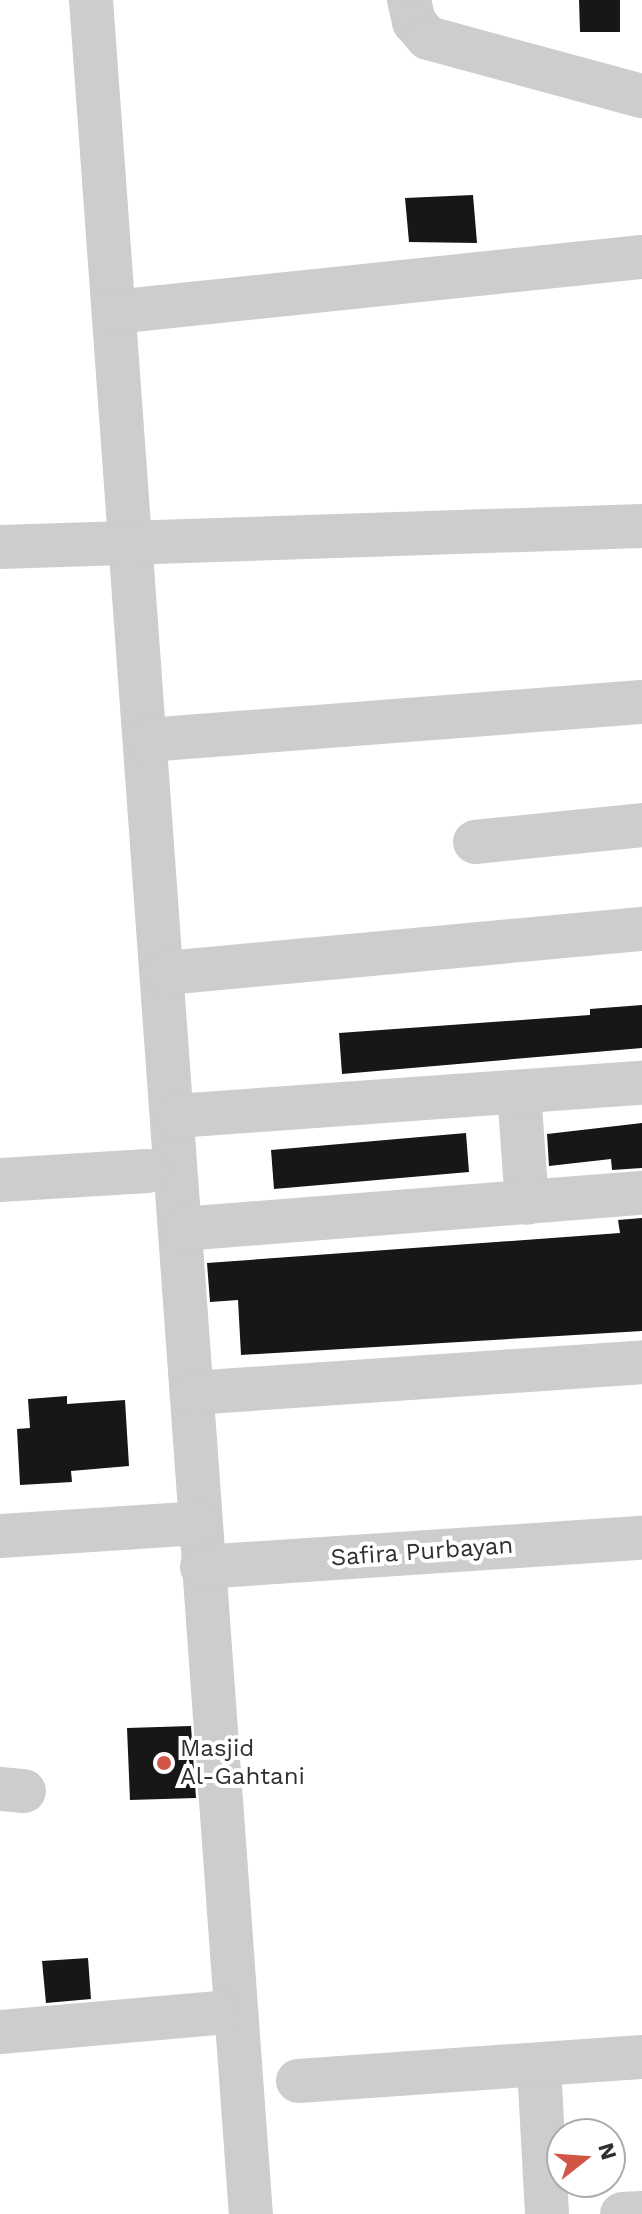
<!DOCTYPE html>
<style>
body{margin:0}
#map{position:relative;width:642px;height:2214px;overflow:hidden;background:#fff;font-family:"Work Sans",sans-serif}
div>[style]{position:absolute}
.building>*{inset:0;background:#171717}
.minor>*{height:44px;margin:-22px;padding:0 22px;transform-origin:22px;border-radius:22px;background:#cdcdcd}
.dots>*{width:22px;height:22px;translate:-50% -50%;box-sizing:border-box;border:4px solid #fff;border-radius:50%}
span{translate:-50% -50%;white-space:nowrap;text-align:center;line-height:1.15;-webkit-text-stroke:8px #fff;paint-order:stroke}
.street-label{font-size:24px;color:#303030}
.poi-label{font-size:24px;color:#303030}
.left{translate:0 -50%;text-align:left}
.north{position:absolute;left:546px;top:2118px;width:80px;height:80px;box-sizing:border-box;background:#fff;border:2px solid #acacac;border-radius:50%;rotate:73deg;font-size:22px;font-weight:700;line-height:32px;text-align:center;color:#303030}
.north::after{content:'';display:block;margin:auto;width:28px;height:36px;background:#d35546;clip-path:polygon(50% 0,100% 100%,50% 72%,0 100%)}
</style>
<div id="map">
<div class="building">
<i style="clip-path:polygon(579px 0,620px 0,620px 32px,580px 32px)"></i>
<i style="clip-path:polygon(473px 195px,477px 243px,409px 242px,405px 198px)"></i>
<i style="clip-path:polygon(642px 1005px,642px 1048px,342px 1074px,339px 1033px,590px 1015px,590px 1009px)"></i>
<i style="clip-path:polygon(642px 1123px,642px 1168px,612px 1170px,611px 1159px,549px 1166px,547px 1134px)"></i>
<i style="clip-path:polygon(466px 1133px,469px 1172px,274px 1189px,271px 1150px)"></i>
<i style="clip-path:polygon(642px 1218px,642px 1331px,241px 1355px,238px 1300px,210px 1302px,207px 1263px,620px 1233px,618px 1220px)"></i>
<i style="clip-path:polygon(67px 1396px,67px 1404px,125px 1400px,129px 1466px,71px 1471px,72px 1482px,20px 1485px,17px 1429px,30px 1428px,28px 1399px)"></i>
<i style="clip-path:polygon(191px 1726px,196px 1798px,130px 1800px,127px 1728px)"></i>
<i style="clip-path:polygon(88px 1958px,91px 1999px,46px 2003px,42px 1961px)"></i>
</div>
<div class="minor">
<i style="left:91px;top:0;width:2220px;rotate:85.87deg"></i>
<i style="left:409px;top:0;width:23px;rotate:77deg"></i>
<i style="left:414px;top:22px;width:21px;rotate:49deg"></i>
<i style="left:428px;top:38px;width:222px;rotate:15.2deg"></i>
<i style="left:114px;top:312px;width:531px;rotate:-5.95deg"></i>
<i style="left:0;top:547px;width:642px;rotate:-1.87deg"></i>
<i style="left:147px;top:740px;width:496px;rotate:-4.4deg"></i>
<i style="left:475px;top:842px;width:168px;rotate:-5.8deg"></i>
<i style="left:166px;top:973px;width:478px;rotate:-5.3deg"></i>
<i style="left:519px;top:1092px;width:111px;rotate:85.9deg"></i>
<i style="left:176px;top:1116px;width:467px;rotate:-4.1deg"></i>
<i style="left:0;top:1180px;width:148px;rotate:-3.5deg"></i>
<i style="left:182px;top:1229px;width:461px;rotate:-4.5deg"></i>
<i style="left:192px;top:1393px;width:451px;rotate:-3.9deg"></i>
<i style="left:0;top:1536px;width:199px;rotate:-3.7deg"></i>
<i style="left:202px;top:1567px;width:441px;rotate:-3.8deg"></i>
<i style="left:0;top:1789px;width:24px;rotate:5deg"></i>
<i style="left:0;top:2032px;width:219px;rotate:-5deg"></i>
<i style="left:539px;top:2066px;width:148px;rotate:86.9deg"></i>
<i style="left:298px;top:2081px;width:345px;rotate:-4deg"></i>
<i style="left:622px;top:2214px;width:20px;rotate:-3deg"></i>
</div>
<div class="dots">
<i style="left:164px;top:1763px;background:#d35546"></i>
</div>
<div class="street-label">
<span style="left:422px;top:1552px;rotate:-4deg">Safira Purbayan</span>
</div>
<div class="poi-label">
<span class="left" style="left:180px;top:1763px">Masjid<br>Al-Gahtani</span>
</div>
<div class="north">N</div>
</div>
